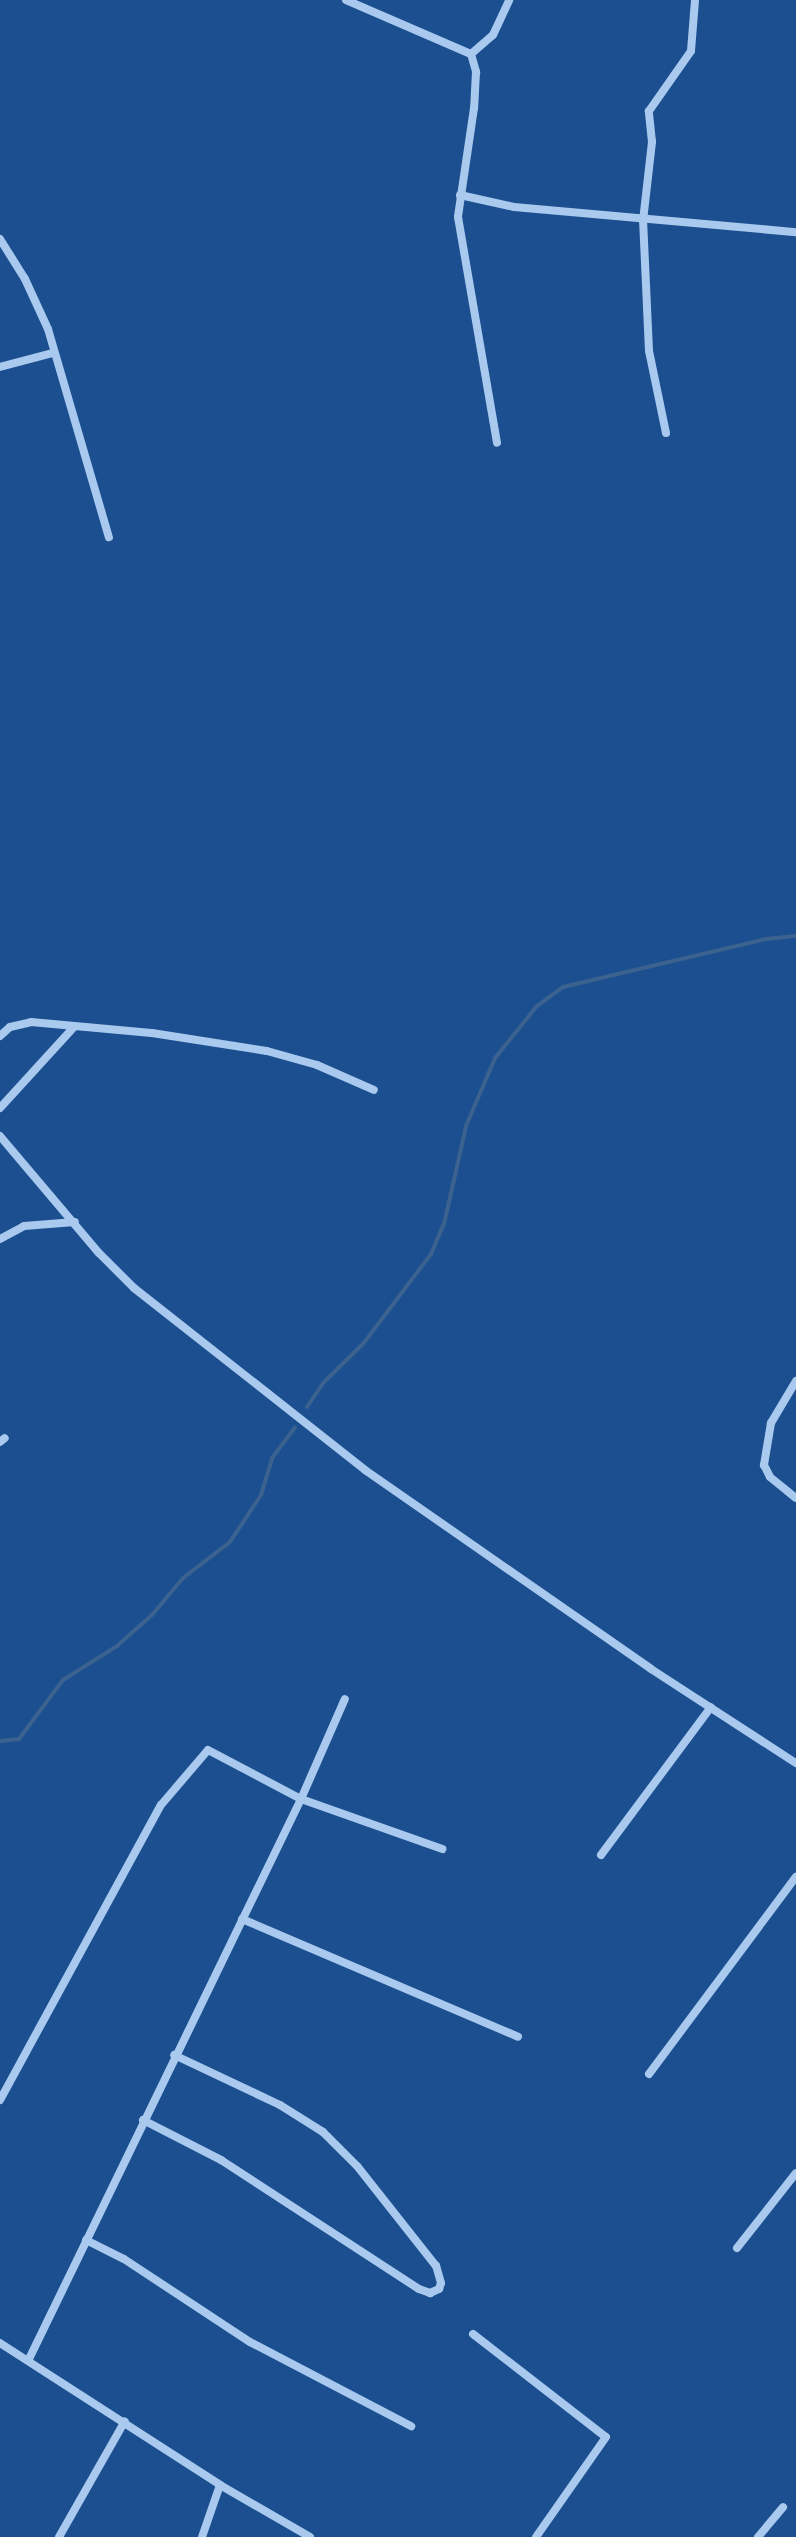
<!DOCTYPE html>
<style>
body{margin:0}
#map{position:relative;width:796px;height:2537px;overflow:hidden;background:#1b4f8f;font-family:"Asap Condensed",sans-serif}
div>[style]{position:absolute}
.stream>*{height:4px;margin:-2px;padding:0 2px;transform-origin:2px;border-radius:2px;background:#3c6290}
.street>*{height:8px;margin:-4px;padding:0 4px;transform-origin:4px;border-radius:4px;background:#a9c9ee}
span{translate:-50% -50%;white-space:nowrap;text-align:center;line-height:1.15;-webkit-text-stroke:6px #1b4f8f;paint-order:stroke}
</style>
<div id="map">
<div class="stream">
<i style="left:307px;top:1407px;width:30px;rotate:-56deg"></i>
<i style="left:324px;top:1382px;width:54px;rotate:-44.3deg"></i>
<i style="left:363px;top:1344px;width:113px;rotate:-52.9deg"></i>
<i style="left:431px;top:1254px;width:33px;rotate:-67deg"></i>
<i style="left:444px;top:1224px;width:100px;rotate:-77.3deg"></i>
<i style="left:466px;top:1126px;width:74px;rotate:-66.9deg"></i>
<i style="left:495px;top:1058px;width:67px;rotate:-51.1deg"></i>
<i style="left:537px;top:1006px;width:32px;rotate:-36deg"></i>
<i style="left:563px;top:987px;width:209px;rotate:-13.3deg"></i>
<i style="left:766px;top:939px;width:30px;rotate:-6deg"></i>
<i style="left:0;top:1741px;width:19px;rotate:-6deg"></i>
<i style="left:19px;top:1739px;width:74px;rotate:-53.3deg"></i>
<i style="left:63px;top:1680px;width:64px;rotate:-32.2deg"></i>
<i style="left:117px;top:1646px;width:47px;rotate:-41.5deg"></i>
<i style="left:152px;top:1615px;width:48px;rotate:-50deg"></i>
<i style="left:183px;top:1578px;width:59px;rotate:-37.5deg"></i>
<i style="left:230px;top:1542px;width:56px;rotate:-56.6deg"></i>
<i style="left:261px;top:1495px;width:39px;rotate:-73deg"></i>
<i style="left:272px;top:1458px;width:38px;rotate:-53deg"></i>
</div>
<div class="street">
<i style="left:346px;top:0;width:136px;rotate:23.4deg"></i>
<i style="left:471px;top:54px;width:19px;rotate:74deg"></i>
<i style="left:476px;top:72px;width:36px;rotate:93deg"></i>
<i style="left:474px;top:108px;width:110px;rotate:98.4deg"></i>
<i style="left:458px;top:217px;width:229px;rotate:80.2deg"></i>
<i style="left:471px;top:54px;width:29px;rotate:-41deg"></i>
<i style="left:493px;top:35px;width:38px;rotate:-65deg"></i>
<i style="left:460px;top:195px;width:55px;rotate:12.5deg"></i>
<i style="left:514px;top:207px;width:283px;rotate:5.1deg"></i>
<i style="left:0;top:239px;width:47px;rotate:58deg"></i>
<i style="left:25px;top:279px;width:55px;rotate:65.3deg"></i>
<i style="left:48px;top:329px;width:217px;rotate:73.7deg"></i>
<i style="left:0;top:367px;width:55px;rotate:-14.8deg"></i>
<i style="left:666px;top:433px;width:84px;rotate:-101.7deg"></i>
<i style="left:649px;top:351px;width:130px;rotate:-92.6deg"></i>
<i style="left:643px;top:221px;width:80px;rotate:-83.5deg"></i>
<i style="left:652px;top:142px;width:31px;rotate:-96deg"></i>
<i style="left:649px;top:111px;width:73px;rotate:-55deg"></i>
<i style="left:691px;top:51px;width:51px;rotate:-85.5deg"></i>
<i style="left:0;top:1036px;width:13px;rotate:-42deg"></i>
<i style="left:10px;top:1027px;width:22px;rotate:-13deg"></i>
<i style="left:31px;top:1022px;width:121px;rotate:5.2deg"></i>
<i style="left:152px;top:1033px;width:116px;rotate:8.9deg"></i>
<i style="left:267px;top:1051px;width:52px;rotate:15.6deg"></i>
<i style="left:317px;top:1065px;width:62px;rotate:23.7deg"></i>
<i style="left:0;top:1108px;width:110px;rotate:-47.6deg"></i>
<i style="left:0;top:1136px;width:153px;rotate:49.8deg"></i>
<i style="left:99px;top:1253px;width:49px;rotate:45deg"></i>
<i style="left:134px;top:1288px;width:294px;rotate:38.2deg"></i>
<i style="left:365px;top:1470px;width:348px;rotate:34.8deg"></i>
<i style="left:651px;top:1669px;width:173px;rotate:33deg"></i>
<i style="left:0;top:1239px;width:27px;rotate:-28deg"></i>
<i style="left:24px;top:1226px;width:51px;rotate:-4.5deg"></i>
<i style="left:796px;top:1381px;width:49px;rotate:120.8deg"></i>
<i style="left:771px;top:1423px;width:43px;rotate:99.5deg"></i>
<i style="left:764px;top:1465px;width:13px;rotate:63deg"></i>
<i style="left:770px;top:1477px;width:33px;rotate:39deg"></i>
<i style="left:0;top:1442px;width:6px;rotate:-39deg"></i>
<i style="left:601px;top:1855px;width:184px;rotate:-53.4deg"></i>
<i style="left:242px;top:1919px;width:300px;rotate:23.1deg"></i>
<i style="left:649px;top:2074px;width:246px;rotate:-53.3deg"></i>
<i style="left:0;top:2100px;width:336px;rotate:-61.4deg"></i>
<i style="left:161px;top:1805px;width:72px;rotate:-49.5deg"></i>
<i style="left:208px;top:1750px;width:105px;rotate:27.8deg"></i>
<i style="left:301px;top:1799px;width:150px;rotate:19.5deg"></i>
<i style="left:143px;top:2120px;width:88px;rotate:27.1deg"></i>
<i style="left:221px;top:2160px;width:236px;rotate:33.1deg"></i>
<i style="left:419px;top:2289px;width:12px;rotate:20deg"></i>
<i style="left:430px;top:2293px;width:10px;rotate:-24deg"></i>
<i style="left:439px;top:2289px;width:6px;rotate:-72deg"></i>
<i style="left:441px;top:2283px;width:18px;rotate:-106deg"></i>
<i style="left:436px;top:2266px;width:127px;rotate:-128.3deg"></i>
<i style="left:357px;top:2166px;width:48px;rotate:-135deg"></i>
<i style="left:323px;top:2132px;width:51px;rotate:-147.9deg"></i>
<i style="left:280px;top:2105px;width:117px;rotate:-154.7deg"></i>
<i style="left:86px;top:2240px;width:42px;rotate:26.6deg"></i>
<i style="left:124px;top:2259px;width:151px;rotate:33.4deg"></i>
<i style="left:250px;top:2342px;width:182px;rotate:27.6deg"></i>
<i style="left:737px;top:2248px;width:95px;rotate:-51.8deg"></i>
<i style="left:473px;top:2334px;width:168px;rotate:37.8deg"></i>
<i style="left:606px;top:2437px;width:122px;rotate:125deg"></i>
<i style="left:0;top:2343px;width:262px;rotate:32.8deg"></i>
<i style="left:220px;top:2485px;width:104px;rotate:30deg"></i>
<i style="left:29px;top:2359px;width:623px;rotate:-64.09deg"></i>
<i style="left:301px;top:1799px;width:109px;rotate:-66.3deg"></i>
<i style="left:59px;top:2537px;width:133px;rotate:-60.4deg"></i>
<i style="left:202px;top:2537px;width:55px;rotate:-70.9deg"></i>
<i style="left:758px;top:2537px;width:39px;rotate:-50deg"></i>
</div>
</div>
